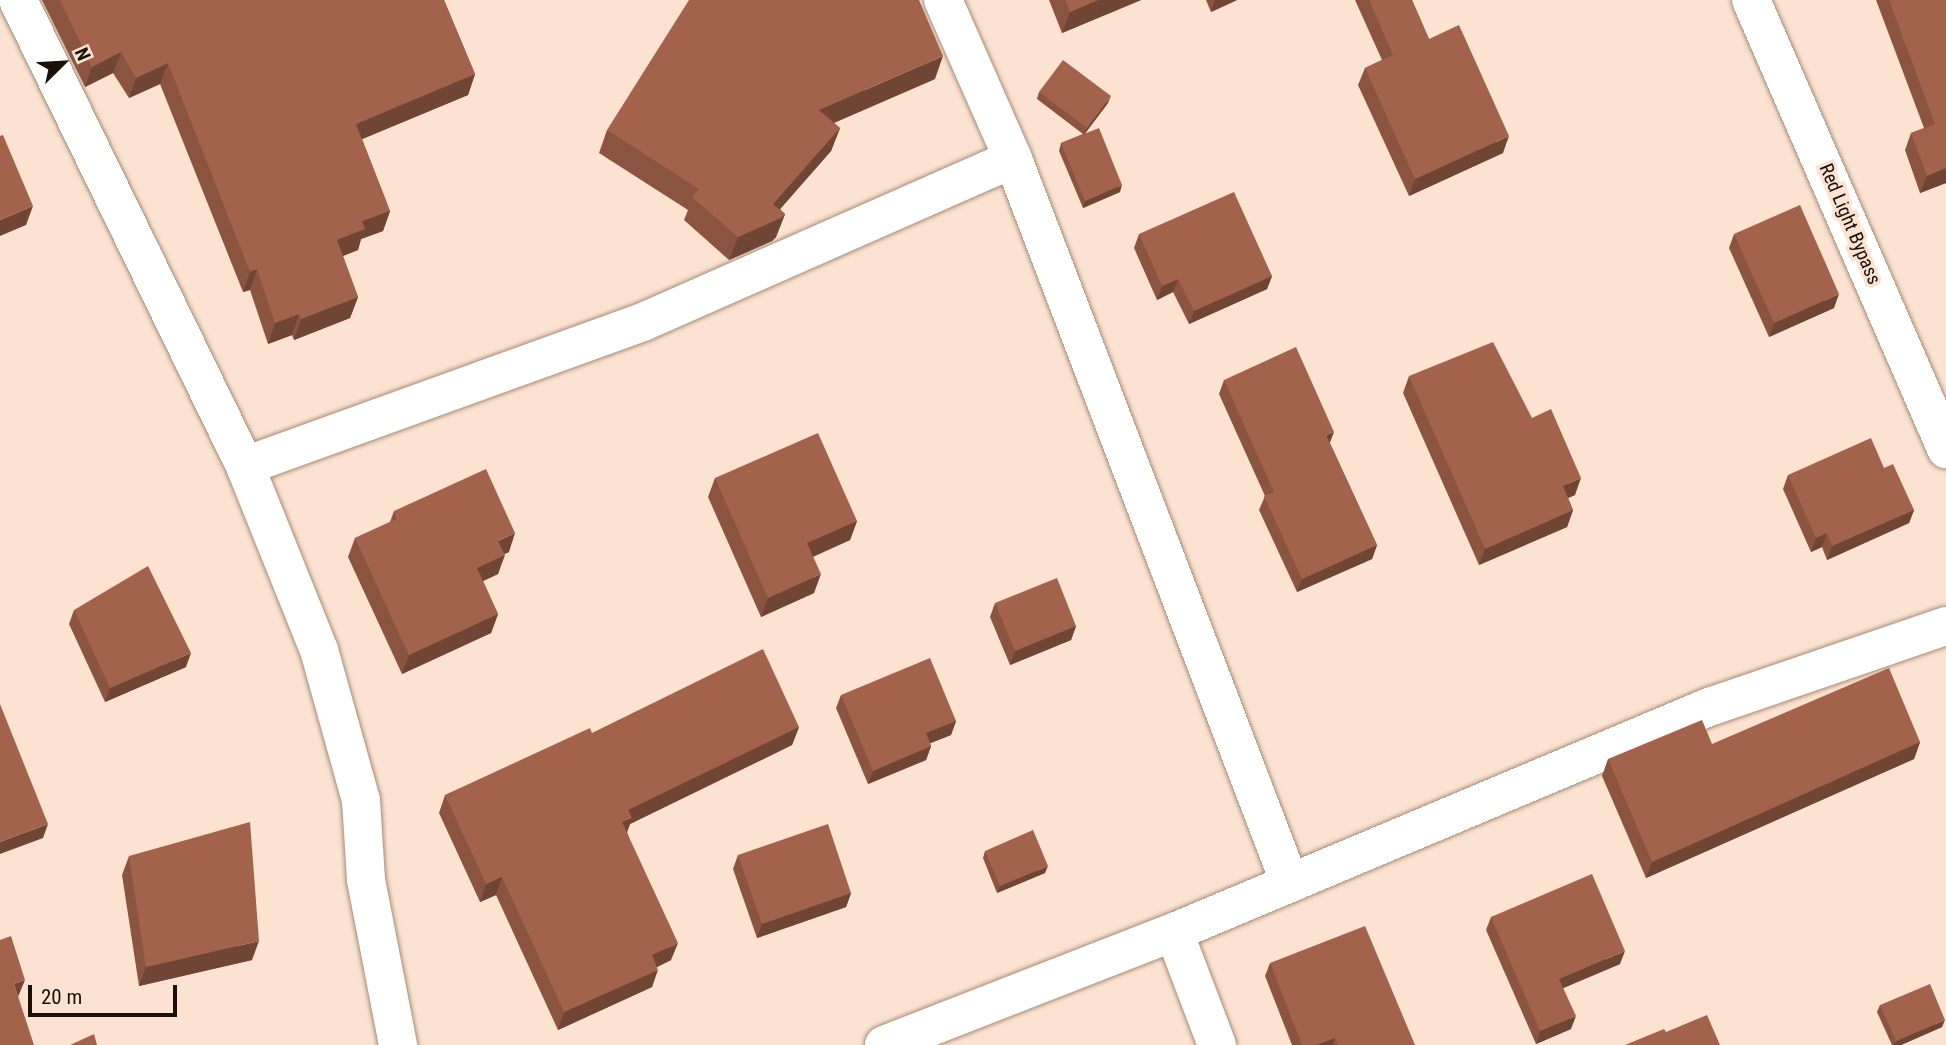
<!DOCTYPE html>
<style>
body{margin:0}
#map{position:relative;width:1946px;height:1045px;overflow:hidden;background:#fce3d1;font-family:"Roboto Condensed",sans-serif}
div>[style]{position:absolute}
.roads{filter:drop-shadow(0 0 2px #a78b76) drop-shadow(0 0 2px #a78b76)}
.minor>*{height:38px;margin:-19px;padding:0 19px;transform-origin:19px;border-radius:19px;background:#fff}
.wall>*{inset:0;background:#8b5441}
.shaded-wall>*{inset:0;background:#714535}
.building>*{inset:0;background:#a2624c}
span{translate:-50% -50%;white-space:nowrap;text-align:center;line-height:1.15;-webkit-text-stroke:7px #fce3d1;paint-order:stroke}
.street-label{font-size:19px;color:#1b1009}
.north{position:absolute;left:28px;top:28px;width:70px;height:70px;-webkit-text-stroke:5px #fce3d1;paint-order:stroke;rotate:66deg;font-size:19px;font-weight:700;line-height:28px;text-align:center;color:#1b1009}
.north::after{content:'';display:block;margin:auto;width:24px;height:32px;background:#1b1009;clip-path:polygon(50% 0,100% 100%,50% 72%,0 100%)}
.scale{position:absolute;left:28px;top:985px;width:149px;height:32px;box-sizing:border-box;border:4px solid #1b1009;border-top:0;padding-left:9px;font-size:21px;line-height:24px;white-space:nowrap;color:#1b1009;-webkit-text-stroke:5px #fce3d1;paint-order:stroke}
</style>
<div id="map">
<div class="roads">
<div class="minor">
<i style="left:18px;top:0;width:518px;rotate:64.03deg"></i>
<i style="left:245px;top:466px;width:198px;rotate:68.1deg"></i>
<i style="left:319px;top:650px;width:156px;rotate:74.4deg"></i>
<i style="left:361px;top:800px;width:80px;rotate:86.4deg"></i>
<i style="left:366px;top:880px;width:168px;rotate:79deg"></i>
<i style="left:943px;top:0;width:174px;rotate:66.2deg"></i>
<i style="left:1013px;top:159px;width:773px;rotate:69.08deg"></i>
<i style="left:1751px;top:0;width:490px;rotate:66.5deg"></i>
<i style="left:245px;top:466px;width:423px;rotate:-19.9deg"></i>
<i style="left:643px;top:322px;width:404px;rotate:-23.8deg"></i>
<i style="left:1174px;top:932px;width:121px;rotate:69.2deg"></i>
<i style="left:884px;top:1045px;width:311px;rotate:-21.3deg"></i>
<i style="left:1174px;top:932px;width:580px;rotate:-22.81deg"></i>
<i style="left:1709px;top:707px;width:250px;rotate:-18.9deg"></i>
</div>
</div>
<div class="wall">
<i style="clip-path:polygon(42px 0,444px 0,475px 74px,468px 95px,362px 139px,390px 211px,383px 231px,361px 239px,358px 250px,343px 256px,358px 297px,350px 318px,294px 340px,292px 335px,268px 344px,250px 290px,243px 292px,160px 84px,129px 98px,113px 73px,85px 87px)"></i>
<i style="clip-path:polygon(1049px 0,1141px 0,1062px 33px)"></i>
<i style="clip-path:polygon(1206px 0,1237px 0,1211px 12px)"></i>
<i style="clip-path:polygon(1355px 0,1412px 0,1429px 39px,1503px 153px,1409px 196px,1358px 85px,1365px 68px,1382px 60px)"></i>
<i style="clip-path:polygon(1876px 0,1946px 0,1946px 183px,1920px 193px,1905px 150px,1911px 133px,1924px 128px)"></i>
<i style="clip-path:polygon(935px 79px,834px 123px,840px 128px,831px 151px,780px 209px,785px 214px,776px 237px,772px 241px,729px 260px,684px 220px,688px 210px,599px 153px,607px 130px)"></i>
<i style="clip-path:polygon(1039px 92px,1108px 103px,1085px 133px,1120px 192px,1083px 208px,1059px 151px,1061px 143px,1083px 134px,1037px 99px)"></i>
<i style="clip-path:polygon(1139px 234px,1272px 276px,1267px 289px,1189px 324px,1173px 292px,1157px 300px,1134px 248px)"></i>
<i style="clip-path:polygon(1734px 234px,1834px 308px,1769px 337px,1729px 248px)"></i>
<i style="clip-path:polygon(1409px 376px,1532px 418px,1575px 495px,1568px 498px,1573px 510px,1567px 527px,1479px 565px,1403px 393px)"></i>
<i style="clip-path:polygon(1224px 380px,1330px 443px,1377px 545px,1372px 559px,1297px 592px,1259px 510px,1265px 496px,1219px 394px)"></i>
<i style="clip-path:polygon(1884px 468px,1914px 510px,1909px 523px,1827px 560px,1822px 547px,1811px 552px,1783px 489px,1788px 475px)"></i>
<i style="clip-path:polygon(715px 478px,857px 521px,850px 540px,813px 557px,814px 593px,761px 617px,708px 497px)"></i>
<i style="clip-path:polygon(394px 511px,509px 552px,504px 554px,498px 574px,483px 581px,498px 614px,491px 633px,402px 674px,348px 557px,355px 538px,390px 522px)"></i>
<i style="clip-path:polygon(995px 603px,1076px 626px,1071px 640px,1010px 665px,990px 617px)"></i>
<i style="clip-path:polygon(74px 610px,186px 667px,105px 702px,69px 624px)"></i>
<i style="clip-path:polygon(841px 695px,956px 721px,951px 735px,930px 743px,931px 746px,926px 760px,868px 784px,836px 708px)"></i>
<i style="clip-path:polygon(799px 727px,792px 745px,630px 824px,627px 832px,671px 960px,657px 967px,652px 987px,558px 1030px,496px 895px,480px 902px,439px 813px,445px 795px,592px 733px)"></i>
<i style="clip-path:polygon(1920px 742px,1914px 759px,1646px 878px,1602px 776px,1608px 759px,1712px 744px)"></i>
<i style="clip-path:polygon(985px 851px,1045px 873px,997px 893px,983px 858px)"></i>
<i style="clip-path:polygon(738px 855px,851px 893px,846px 907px,757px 938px,733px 869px)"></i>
<i style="clip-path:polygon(129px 856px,252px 960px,139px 986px,122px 875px)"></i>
<i style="clip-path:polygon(1491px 917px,1620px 964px,1563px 988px,1571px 1029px,1536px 1044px,1486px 930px)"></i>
<i style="clip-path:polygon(1270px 963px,1415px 1045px,1292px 1045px,1265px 976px)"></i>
<i style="clip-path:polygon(1880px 1005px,1942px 1027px,1901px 1045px,1892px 1045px,1877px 1012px)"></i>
</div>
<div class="shaded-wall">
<i style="clip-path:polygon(1098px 0,1141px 0,1062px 33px,1070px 12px)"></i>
<i style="clip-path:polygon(1215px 0,1237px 0,1211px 12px)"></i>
<i style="clip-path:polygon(121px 52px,113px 73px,85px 87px,92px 67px)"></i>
<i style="clip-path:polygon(943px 56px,935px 79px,810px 133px,819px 110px)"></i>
<i style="clip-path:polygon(168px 63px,160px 84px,129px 98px,136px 78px)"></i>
<i style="clip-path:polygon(475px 74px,468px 95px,348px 145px,356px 124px)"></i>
<i style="clip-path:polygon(1111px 96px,1108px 103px,1084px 135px,1087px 128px)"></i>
<i style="clip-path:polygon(840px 128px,831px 151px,767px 224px,785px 214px,776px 237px,772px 241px,729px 260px,738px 237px,773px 204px)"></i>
<i style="clip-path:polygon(1509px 136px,1503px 153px,1409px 196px,1415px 179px)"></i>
<i style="clip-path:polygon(1946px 168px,1946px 183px,1920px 193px,1927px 176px)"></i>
<i style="clip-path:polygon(1122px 185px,1120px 192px,1083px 208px,1085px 201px)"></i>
<i style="clip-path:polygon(33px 206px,26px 225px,0 236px,0 220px)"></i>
<i style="clip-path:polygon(390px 211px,383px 231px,361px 239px,358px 250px,330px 261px,337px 240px,362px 221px)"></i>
<i style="clip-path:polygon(257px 269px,250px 290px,243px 292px,250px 272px)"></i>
<i style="clip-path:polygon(1272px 276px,1267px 289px,1189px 324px,1194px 311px)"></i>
<i style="clip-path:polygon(1178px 279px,1173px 292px,1157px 300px,1162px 286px)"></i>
<i style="clip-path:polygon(1839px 294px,1834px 308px,1769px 337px,1774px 323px)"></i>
<i style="clip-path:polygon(358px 297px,350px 318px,294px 340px,301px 319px)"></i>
<i style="clip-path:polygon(299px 314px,292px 335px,268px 344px,275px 323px)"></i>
<i style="clip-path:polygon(1334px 432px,1329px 445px,1326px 435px)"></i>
<i style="clip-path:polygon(1581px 478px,1575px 495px,1556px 503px,1563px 486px)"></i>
<i style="clip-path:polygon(1573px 510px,1567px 527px,1479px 565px,1485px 549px)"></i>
<i style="clip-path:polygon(1914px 510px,1909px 523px,1827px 560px,1832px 546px)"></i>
<i style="clip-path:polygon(857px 521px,850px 540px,800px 562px,807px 543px)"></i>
<i style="clip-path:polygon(515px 533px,509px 552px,491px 560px,498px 541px)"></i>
<i style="clip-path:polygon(1827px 533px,1822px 547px,1811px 552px,1816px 538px)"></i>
<i style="clip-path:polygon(1377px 545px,1372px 559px,1297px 592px,1302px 579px)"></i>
<i style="clip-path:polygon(505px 555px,498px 574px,470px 587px,477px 568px)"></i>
<i style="clip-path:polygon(821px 574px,814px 593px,761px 617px,768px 598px)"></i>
<i style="clip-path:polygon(498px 614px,491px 633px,402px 674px,409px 655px)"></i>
<i style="clip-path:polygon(1076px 626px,1071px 640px,1010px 665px,1015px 651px)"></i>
<i style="clip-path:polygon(191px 653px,186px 667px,105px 702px,110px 688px)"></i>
<i style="clip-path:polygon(956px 721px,951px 735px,921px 747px,926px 733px)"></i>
<i style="clip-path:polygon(799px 727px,792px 745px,630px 824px,626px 835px,622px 822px,628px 810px)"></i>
<i style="clip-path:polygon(1920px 742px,1914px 759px,1646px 878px,1652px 862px)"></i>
<i style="clip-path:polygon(931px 746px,926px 760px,868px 784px,873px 771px)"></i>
<i style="clip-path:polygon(48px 824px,43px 838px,0 854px,0 842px)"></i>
<i style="clip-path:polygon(1048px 866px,1045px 873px,997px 893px,1000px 886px)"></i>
<i style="clip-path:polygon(502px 877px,496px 895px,480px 902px,486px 884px)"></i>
<i style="clip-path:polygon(851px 893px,846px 907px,757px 938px,762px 924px)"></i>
<i style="clip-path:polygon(259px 941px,252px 960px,139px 986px,146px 967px)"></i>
<i style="clip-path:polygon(678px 943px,671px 960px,645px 973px,652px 955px)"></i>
<i style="clip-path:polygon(1625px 951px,1620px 964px,1554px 992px,1559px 979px)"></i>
<i style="clip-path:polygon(658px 970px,652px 987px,558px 1030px,564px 1012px)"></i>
<i style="clip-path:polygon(25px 980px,18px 997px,14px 984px)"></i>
<i style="clip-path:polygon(1576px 1016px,1571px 1029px,1536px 1044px,1540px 1031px)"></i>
<i style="clip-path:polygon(1945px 1020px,1942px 1027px,1901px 1045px,1894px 1045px,1896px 1041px)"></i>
<i style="clip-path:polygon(1335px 1038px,1333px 1045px,1316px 1045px)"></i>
</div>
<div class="building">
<i style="clip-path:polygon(60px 0,444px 0,475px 74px,356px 124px,390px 211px,362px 221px,365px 229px,337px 240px,358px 297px,301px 319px,299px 314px,275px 323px,257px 269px,250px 272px,168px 63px,136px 78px,121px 52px,92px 67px)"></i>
<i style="clip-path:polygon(689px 0,919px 0,943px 56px,819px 110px,840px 128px,773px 204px,785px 214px,781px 218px,738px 237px,692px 197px,699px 189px,607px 130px)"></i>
<i style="clip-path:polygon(1065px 0,1098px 0,1070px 12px)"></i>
<i style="clip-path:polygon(1369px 0,1412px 0,1429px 39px,1459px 25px,1509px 136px,1415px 179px,1365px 68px,1393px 55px)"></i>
<i style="clip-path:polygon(1889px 0,1946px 0,1946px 168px,1927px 176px,1911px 133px,1935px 124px)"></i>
<i style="clip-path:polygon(1063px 60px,1111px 96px,1087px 128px,1039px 92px)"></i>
<i style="clip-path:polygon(1099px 128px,1122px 185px,1085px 201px,1061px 143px)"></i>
<i style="clip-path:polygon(3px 135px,33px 206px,0 220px,0 136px)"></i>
<i style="clip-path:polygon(1234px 192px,1272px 276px,1194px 311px,1178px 279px,1162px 286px,1139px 234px)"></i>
<i style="clip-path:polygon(1800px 205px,1839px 294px,1774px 323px,1734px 234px)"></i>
<i style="clip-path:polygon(1493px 342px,1532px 418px,1551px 409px,1581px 478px,1563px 486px,1573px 510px,1485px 549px,1409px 376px)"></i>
<i style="clip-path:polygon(1296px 347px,1334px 432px,1326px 435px,1377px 545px,1302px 579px,1264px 496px,1274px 492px,1224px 380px)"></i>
<i style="clip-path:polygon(818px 433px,857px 521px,807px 543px,821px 574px,768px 598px,715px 478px)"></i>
<i style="clip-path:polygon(1871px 438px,1884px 468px,1893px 464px,1914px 510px,1832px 546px,1827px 533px,1816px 538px,1788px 475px)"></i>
<i style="clip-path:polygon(486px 469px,515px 533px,498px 541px,505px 555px,477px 568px,498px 614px,409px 655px,355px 538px,397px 519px,394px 511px)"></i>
<i style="clip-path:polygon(148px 566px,191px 653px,110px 688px,74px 610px)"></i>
<i style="clip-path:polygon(1057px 578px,1076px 626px,1015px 651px,995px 603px)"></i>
<i style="clip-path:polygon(763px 649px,799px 727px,628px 810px,632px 818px,622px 822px,678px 943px,652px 955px,658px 970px,564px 1012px,502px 877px,486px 884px,445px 795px,590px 728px,592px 733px)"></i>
<i style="clip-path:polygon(930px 658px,956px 721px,926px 733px,931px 746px,873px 771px,841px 695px)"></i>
<i style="clip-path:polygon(1889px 668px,1920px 742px,1652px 862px,1608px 759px,1702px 720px,1712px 744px)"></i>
<i style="clip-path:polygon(0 704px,48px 824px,0 842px)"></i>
<i style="clip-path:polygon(250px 822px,259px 941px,146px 967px,129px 856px)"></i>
<i style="clip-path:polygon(828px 824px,851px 893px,762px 924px,738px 855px)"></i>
<i style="clip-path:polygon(1033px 830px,1048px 866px,1000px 886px,985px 851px)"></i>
<i style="clip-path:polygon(1592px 874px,1625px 951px,1559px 979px,1576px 1016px,1540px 1031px,1491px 917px)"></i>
<i style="clip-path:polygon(1365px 926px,1415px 1045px,1338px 1045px,1335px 1038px,1316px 1045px,1302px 1045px,1270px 963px)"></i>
<i style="clip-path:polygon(11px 936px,25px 980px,14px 984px,34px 1045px,0 1045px,0 940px)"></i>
<i style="clip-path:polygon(1930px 984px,1945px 1020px,1896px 1041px,1880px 1005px)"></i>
<i style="clip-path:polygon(1707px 1015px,1720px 1045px,1625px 1045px,1664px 1029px,1666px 1032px)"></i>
<i style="clip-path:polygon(94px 1034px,97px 1045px,70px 1045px)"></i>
</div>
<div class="street-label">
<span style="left:1850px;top:224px;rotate:67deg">Red Light Bypass</span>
</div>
<div class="north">N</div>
<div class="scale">20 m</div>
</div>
